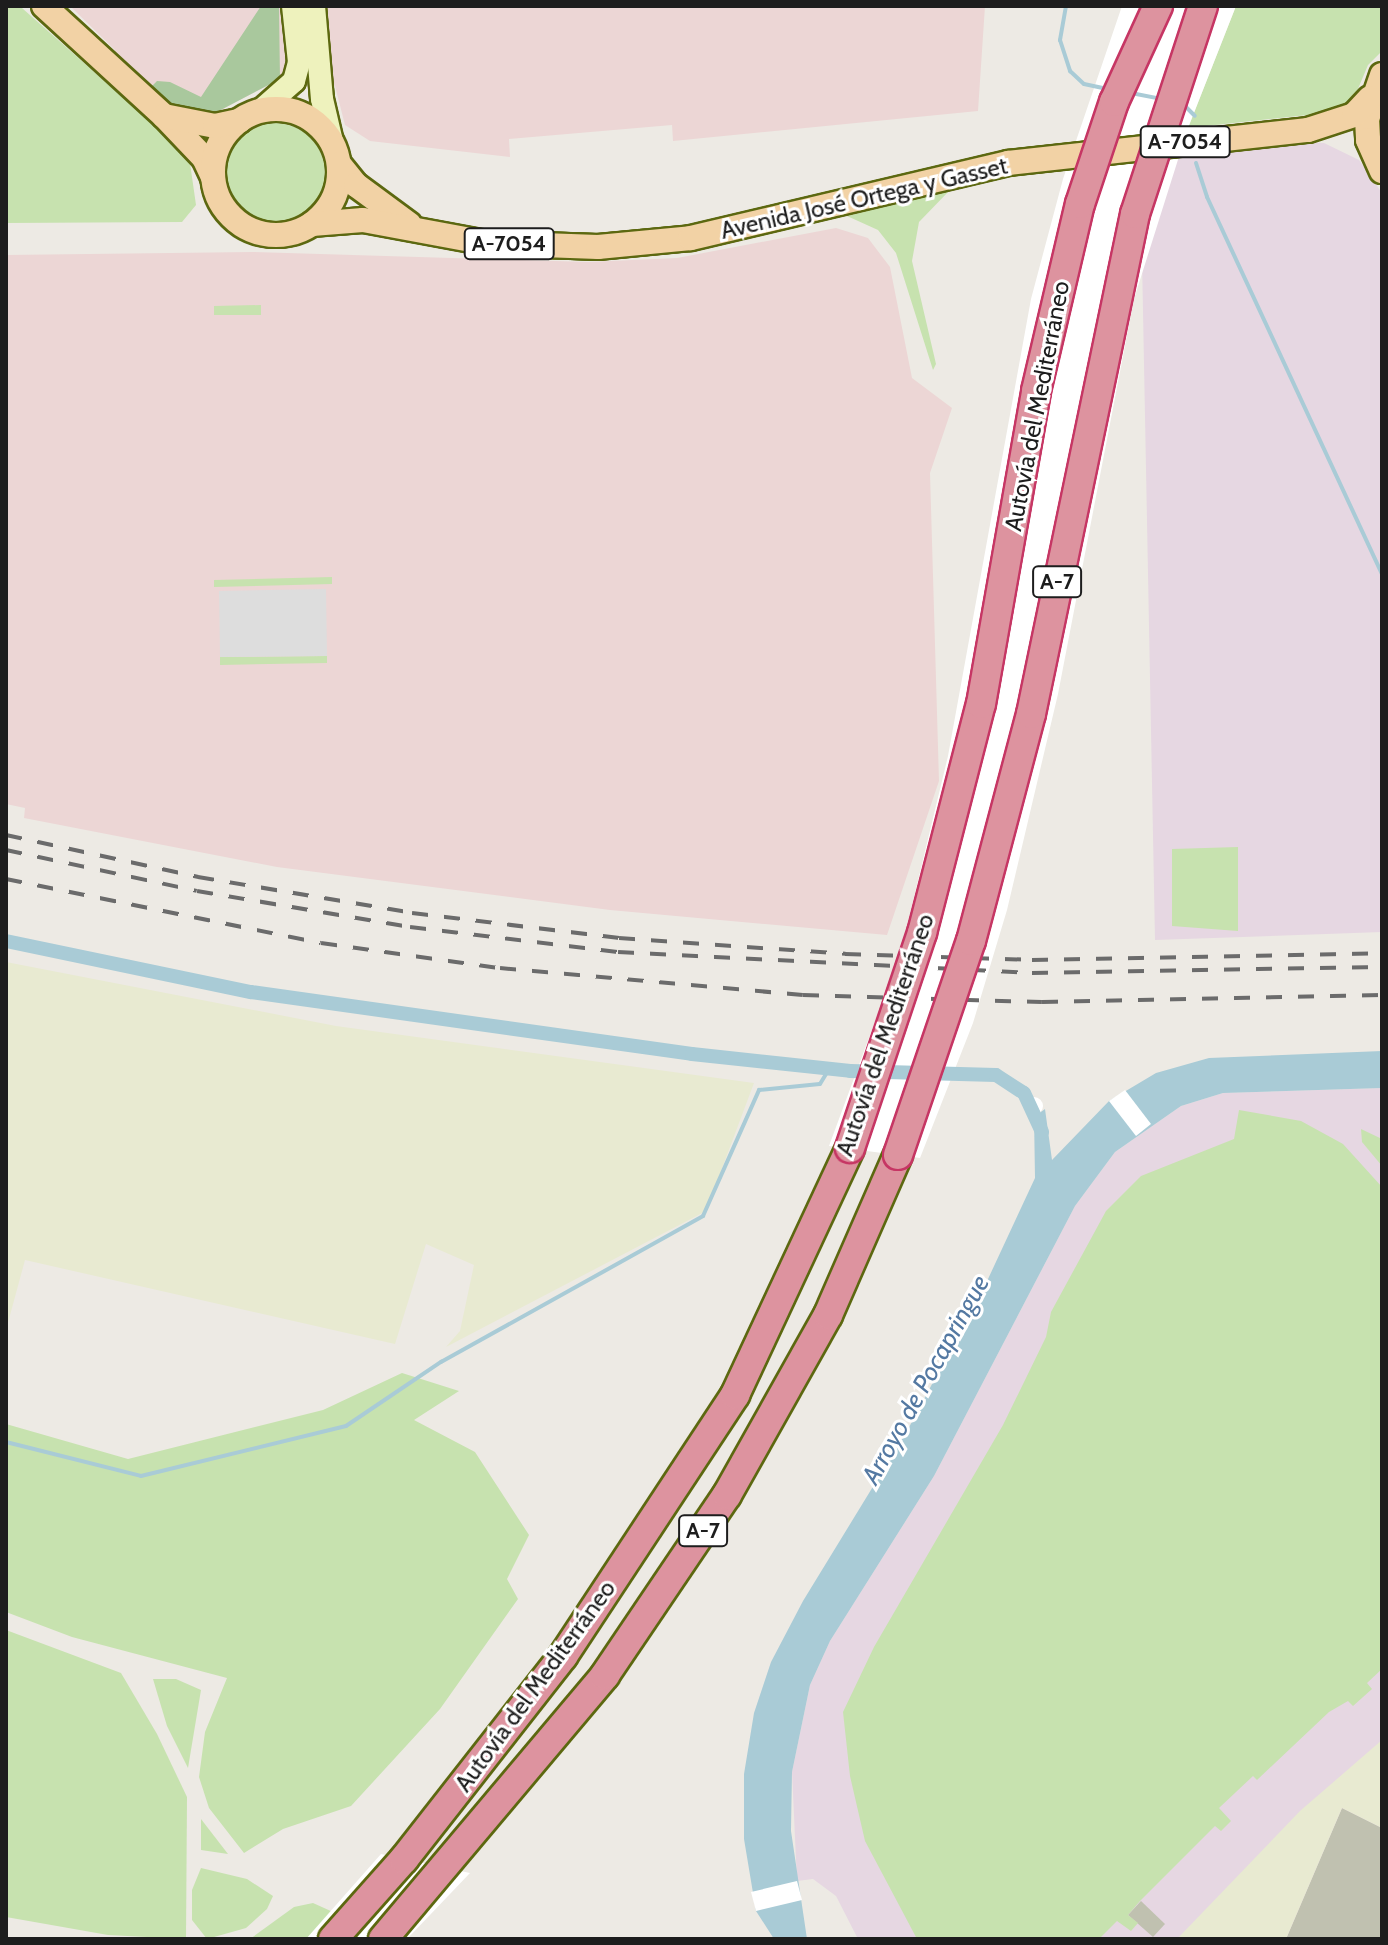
<!DOCTYPE html>
<meta charset="utf-8">
<style>
body{margin:0}
#map{position:relative;width:1388px;height:1945px;overflow:hidden;background:#edeae4;font-family:Cabin,sans-serif}
div>[style]{position:absolute}
.commercial>*{inset:0;background:#ecd6d5}
.industrial>*{inset:0;background:#e6d7e2}
.construction>*{inset:0;background:#c0c1b0}
.farmland>*{inset:0;background:#e8ead1}
.grass>*{inset:0;background:#c7e2af}
.round{border-radius:50%}
.forest>*{inset:0;background:#a9c89d}
.parking>*{inset:0;background:#ddd}
.water>*{inset:0;background:#a9cbd6}
.pier>*{inset:0;background:#fff}
.stream>*{height:4px;margin:-2px;padding:0 2px;transform-origin:2px;border-radius:2px;background:#a9cbd6}
.canal>*{height:14px;margin:-7px;padding:0 7px;transform-origin:7px;border-radius:7px;background:#a9cbd6}
.roads{filter:drop-shadow(2px 0 #5c6810) drop-shadow(-2px 0 #5c6810) drop-shadow(0 2px #5c6810) drop-shadow(0 -2px #5c6810)}
.secondary>*{height:22px;margin:-11px;padding:0 11px;transform-origin:11px;border-radius:11px;background:#eef2bd}
.primary>*{height:24px;margin:-12px;padding:0 12px;transform-origin:12px;border-radius:12px;background:#f2d2a5}
.primary>.ring{margin:-12px;padding:0;box-sizing:content-box;background:none;border:24px solid #f2d2a5;border-radius:50%}
.highway>*{height:28px;margin:-14px;padding:0 14px;transform-origin:14px;border-radius:14px;background:#dd939f}
.rail>*{height:4px;margin-top:-2px;transform-origin:0;background:repeating-linear-gradient(90deg,#6b6b6b 0 16px,transparent 0 32px)}
.bridges{filter:drop-shadow(2px 0 #c63664) drop-shadow(-2px 0 #c63664) drop-shadow(0 2px #c63664) drop-shadow(0 -2px #c63664)}
.highway-bridge>*{height:28px;margin:-14px;padding:0 14px;transform-origin:14px;border-radius:14px;background:#dd939f}
span{translate:-50% -50%;white-space:nowrap;text-align:center;line-height:1.15;-webkit-text-stroke:6px #fff;paint-order:stroke}
.shield-label span{padding:2px 6px;background:#fff;border:2px solid;border-radius:6px;-webkit-text-stroke-width:0}
.shield-label{font-size:22px;color:#1d1d1d;font-weight:700}
.street-label{font-size:24px;color:#1d1d1d}
.water-label{font-size:26px;color:#5479a2;font-style:italic}
.frame{position:absolute;inset:0;border:8px solid #1d1d1d;pointer-events:none}
</style>
<div id="map">
<div class="commercial">
<div style="clip-path:polygon(70px 6px,985px 6px,978px 111px,673px 141px,672px 125px,509px 139px,510px 157px,370px 141px,345px 125px,335px 86px,280px 79px,215px 113px,176px 108px,112px 57px,115px 50px)"></div>
<div style="clip-path:polygon(836px 228px,868px 238px,890px 267px,912px 378px,952px 408px,930px 473px,939px 781px,887px 935px,610px 910px,277px 867px,24px 818px,25px 808px,6px 804px,6px 255px,252px 252px,588px 262px,677px 258px)"></div>
</div>
<div class="industrial">
<div style="clip-path:polygon(1295px 142px,1324px 143px,1359px 160px,1382px 193px,1382px 932px,1155px 940px,1140px 154px)"></div>
<div style="clip-path:polygon(1382px 1088px,1382px 1939px,858px 1939px,836px 1896px,813px 1879px,797px 1881px,792px 1772px,810px 1685px,830px 1641px,934px 1476px,1075px 1206px,1115px 1152px,1181px 1106px,1223px 1093px)"></div>
</div>
<div class="construction">
<div style="clip-path:polygon(1342px 1808px,1382px 1828px,1382px 1939px,1286px 1939px)"></div>
<div style="clip-path:polygon(1141px 1901px,1165px 1924px,1153px 1937px,1128px 1915px)"></div>
</div>
<div class="farmland">
<div style="clip-path:polygon(6px 962px,336px 1026px,754px 1083px,706px 1211px,446px 1347px,460px 1331px,474px 1265px,426px 1244px,395px 1344px,25px 1260px,6px 1330px)"></div>
<div style="clip-path:polygon(1382px 1740px,1382px 1828px,1342px 1808px,1286px 1939px,1177px 1939px,1300px 1811px)"></div>
</div>
<div class="grass">
<div style="clip-path:polygon(6px 6px,22px 8px,189px 156px,196px 205px,182px 222px,6px 223px)"></div>
<div style="clip-path:polygon(1236px 6px,1382px 6px,1382px 51px,1368px 65px,1355px 96px,1335px 112px,1188px 128px)"></div>
<div class="round" style="left:225px;top:123px;width:100px;height:100px"></div>
<div style="clip-path:polygon(950px 190px,919px 222px,912px 261px,936px 364px,933px 370px,896px 253px,878px 230px,847px 216px)"></div>
<div style="clip-path:polygon(261px 305px,261px 315px,214px 315px,214px 306px)"></div>
<div style="clip-path:polygon(332px 577px,332px 584px,214px 587px,214px 580px)"></div>
<div style="clip-path:polygon(327px 656px,327px 663px,220px 665px,220px 657px)"></div>
<div style="clip-path:polygon(1238px 847px,1238px 931px,1172px 926px,1172px 849px)"></div>
<div style="clip-path:polygon(1239px 1110px,1301px 1121px,1343px 1144px,1382px 1187px,1382px 1669px,1367px 1683px,1372px 1689px,1353px 1706px,1348px 1701px,1329px 1712px,1257px 1780px,1253px 1776px,1219px 1808px,1231px 1821px,1221px 1831px,1215px 1826px,1140px 1901px,1128px 1915px,1138px 1923px,1131px 1931px,1117px 1921px,1099px 1939px,917px 1939px,865px 1841px,850px 1776px,843px 1712px,874px 1647px,1003px 1425px,1046px 1337px,1051px 1312px,1106px 1211px,1141px 1176px,1234px 1139px)"></div>
<div style="clip-path:polygon(1361px 1129px,1382px 1139px,1382px 1166px,1362px 1142px)"></div>
<div style="clip-path:polygon(402px 1373px,459px 1391px,414px 1420px,475px 1452px,529px 1535px,507px 1579px,518px 1599px,440px 1709px,351px 1806px,283px 1829px,244px 1853px,209px 1808px,199px 1777px,205px 1732px,227px 1678px,72px 1637px,6px 1612px,6px 1424px,128px 1459px,323px 1410px)"></div>
<div style="clip-path:polygon(6px 1630px,121px 1673px,157px 1734px,187px 1797px,186px 1939px,108px 1935px,6px 1917px)"></div>
<div style="clip-path:polygon(153px 1679px,176px 1679px,201px 1690px,188px 1768px,167px 1726px)"></div>
<div style="clip-path:polygon(201px 1819px,228px 1854px,201px 1850px)"></div>
<div style="clip-path:polygon(201px 1868px,247px 1879px,273px 1896px,267px 1909px,246px 1928px,207px 1939px,192px 1920px,192px 1890px)"></div>
<div style="clip-path:polygon(313px 1903px,393px 1939px,250px 1939px,294px 1907px)"></div>
</div>
<div class="forest">
<div style="clip-path:polygon(261px 6px,279px 6px,280px 79px,215px 113px,176px 108px,151px 87px,157px 81px,170px 82px,201px 97px)"></div>
</div>
<div class="parking">
<div style="clip-path:polygon(326px 589px,327px 656px,220px 657px,219px 591px)"></div>
</div>
<div class="water">
<div style="clip-path:polygon(1382px 1051px,1382px 1088px,1223px 1093px,1181px 1106px,1115px 1152px,1075px 1206px,934px 1476px,830px 1641px,810px 1685px,792px 1772px,791px 1831px,807px 1939px,774px 1939px,756px 1911px,744px 1839px,744px 1774px,754px 1713px,771px 1662px,803px 1601px,907px 1431px,988px 1279px,1035px 1178px,1034px 1117px,1045px 1109px,1052px 1160px,1109px 1101px,1156px 1073px,1209px 1058px)"></div>
</div>
<div class="pier">
<div style="clip-path:polygon(1122px 6px,1236px 6px,1188px 128px,1134px 299px,1058px 694px,1007px 910px,973px 1023px,920px 1158px,829px 1146px,901px 951px,948px 756px,1031px 299px,1063px 179px)"></div>
<div style="clip-path:polygon(1125px 1090px,1151px 1124px,1136px 1136px,1109px 1101px)"></div>
<div class="round" style="left:1025px;top:1097px;width:18px;height:18px"></div>
<div style="clip-path:polygon(381px 1854px,470px 1873px,407px 1939px,306px 1939px)"></div>
<div style="clip-path:polygon(797px 1881px,802px 1900px,756px 1911px,751px 1892px)"></div>
</div>
<div class="stream">
<div style="left:1066px;top:6px;width:35px;rotate:100deg"></div>
<div style="left:1060px;top:40px;width:33px;rotate:72deg"></div>
<div style="left:1070px;top:71px;width:19px;rotate:43deg"></div>
<div style="left:1084px;top:84px;width:24px;rotate:12deg"></div>
<div style="left:1131px;top:93px;width:32px;rotate:11deg"></div>
<div style="left:1182px;top:103px;width:18px;rotate:45deg"></div>
<div style="left:1196px;top:163px;width:36px;rotate:72deg"></div>
<div style="left:1207px;top:197px;width:416px;rotate:65.1deg"></div>
<div style="left:6px;top:1442px;width:139px;rotate:14.1deg"></div>
<div style="left:141px;top:1476px;width:211px;rotate:-13.7deg"></div>
<div style="left:346px;top:1426px;width:115px;rotate:-34deg"></div>
<div style="left:441px;top:1362px;width:300px;rotate:-29.1deg"></div>
<div style="left:703px;top:1216px;width:138px;rotate:-66deg"></div>
<div style="left:759px;top:1090px;width:61px;rotate:-5.6deg"></div>
<div style="left:820px;top:1084px;width:17px;rotate:-59deg"></div>
</div>
<div class="canal">
<div style="left:6px;top:941px;width:250px;rotate:11.8deg"></div>
<div style="left:251px;top:992px;width:445px;rotate:8deg"></div>
<div style="left:692px;top:1054px;width:159px;rotate:6.1deg"></div>
<div style="left:850px;top:1071px;width:146px;rotate:1.6deg"></div>
<div style="left:996px;top:1075px;width:33px;rotate:33deg"></div>
<div style="left:1024px;top:1093px;width:43px;rotate:65.2deg"></div>
</div>
<div class="roads">
<div class="secondary">
<div style="left:314px;top:6px;width:93px;rotate:85.1deg"></div>
<div style="left:322px;top:99px;width:44px;rotate:76.9deg"></div>
<div style="left:260px;top:111px;width:45px;rotate:-41.4deg"></div>
<div style="left:294px;top:81px;width:20px;rotate:-75deg"></div>
<div style="left:299px;top:62px;width:56px;rotate:-96.1deg"></div>
</div>
<div class="primary">
<div style="left:44px;top:6px;width:163px;rotate:42.5deg"></div>
<div style="left:164px;top:116px;width:58px;rotate:46.4deg"></div>
<div style="left:204px;top:158px;width:21px;rotate:65deg"></div>
<div style="left:1382px;top:75px;width:46px;rotate:108.8deg"></div>
<div style="left:1367px;top:119px;width:21px;rotate:87deg"></div>
<div style="left:1368px;top:140px;width:34px;rotate:66deg"></div>
<div class="ring" style="left:213px;top:109px;width:102px;height:102px"></div>
<div style="left:164px;top:116px;width:52px;rotate:11.1deg"></div>
<div style="left:215px;top:126px;width:25px;rotate:-12deg"></div>
<div style="left:339px;top:164px;width:27px;rotate:51deg"></div>
<div style="left:356px;top:185px;width:66px;rotate:36.3deg"></div>
<div style="left:312px;top:224px;width:51px;rotate:-4.5deg"></div>
<div style="left:363px;top:220px;width:126px;rotate:10.5deg"></div>
<div style="left:487px;top:243px;width:111px;rotate:2.1deg"></div>
<div style="left:598px;top:247px;width:93px;rotate:-5.5deg"></div>
<div style="left:691px;top:238px;width:326px;rotate:-13.3deg"></div>
<div style="left:1008px;top:163px;width:302px;rotate:-6.3deg"></div>
<div style="left:1308px;top:130px;width:48px;rotate:-18.1deg"></div>
<div style="left:1354px;top:115px;width:23px;rotate:-47deg"></div>
</div>
<div class="highway">
<div style="left:333px;top:1939px;width:107px;rotate:-48.4deg"></div>
<div style="left:404px;top:1859px;width:258px;rotate:-51.9deg"></div>
<div style="left:563px;top:1656px;width:313px;rotate:-56.6deg"></div>
<div style="left:735px;top:1395px;width:272px;rotate:-65deg"></div>
<div style="left:383px;top:1939px;width:345px;rotate:-49.9deg"></div>
<div style="left:605px;top:1675px;width:217px;rotate:-55.9deg"></div>
<div style="left:727px;top:1495px;width:206px;rotate:-60.7deg"></div>
<div style="left:828px;top:1315px;width:175px;rotate:-66.4deg"></div>
</div>
</div>
<div class="rail">
<div style="left:6px;top:835px;width:197px;rotate:12.3deg"></div>
<div style="left:198px;top:877px;width:217px;rotate:9.5deg"></div>
<div style="left:412px;top:913px;width:209px;rotate:6.9deg"></div>
<div style="left:619px;top:938px;width:227px;rotate:4deg"></div>
<div style="left:845px;top:954px;width:187px;rotate:1.8deg"></div>
<div style="left:1032px;top:960px;width:350px;rotate:-1.1deg"></div>
<div style="left:6px;top:850px;width:195px;rotate:12.1deg"></div>
<div style="left:197px;top:891px;width:216px;rotate:9.6deg"></div>
<div style="left:410px;top:927px;width:209px;rotate:6.9deg"></div>
<div style="left:618px;top:952px;width:415px;rotate:2.9deg"></div>
<div style="left:1032px;top:973px;width:350px;rotate:-1deg"></div>
<div style="left:6px;top:879px;width:321px;rotate:11.5deg"></div>
<div style="left:321px;top:943px;width:181px;rotate:8deg"></div>
<div style="left:500px;top:968px;width:304px;rotate:5.1deg"></div>
<div style="left:803px;top:995px;width:239px;rotate:1.7deg"></div>
<div style="left:1042px;top:1002px;width:340px;rotate:-1.2deg"></div>
</div>
<div class="bridges">
<div class="highway-bridge">
<div style="left:850px;top:1148px;width:227px;rotate:-71.5deg"></div>
<div style="left:922px;top:933px;width:236px;rotate:-75.6deg"></div>
<div style="left:981px;top:704px;width:318px;rotate:-80deg"></div>
<div style="left:1036px;top:391px;width:192px;rotate:-76.8deg"></div>
<div style="left:1080px;top:204px;width:108px;rotate:-71.6deg"></div>
<div style="left:1114px;top:102px;width:106px;rotate:-65.4deg"></div>
<div style="left:898px;top:1155px;width:226px;rotate:-71.2deg"></div>
<div style="left:971px;top:941px;width:235px;rotate:-75.2deg"></div>
<div style="left:1031px;top:714px;width:511px;rotate:-78.25deg"></div>
<div style="left:1135px;top:214px;width:219px;rotate:-71.9deg"></div>
</div>
</div>
<div class="shield-label">
<span style="left:1185px;top:142px">A-7054</span>
<span style="left:509px;top:244px">A-7054</span>
<span style="left:1057px;top:582px">A-7</span>
<span style="left:703px;top:1531px">A-7</span>
</div>
<div class="street-label">
<span style="left:864px;top:198px;rotate:-13deg">Avenida José Ortega y Gasset</span>
<span style="left:1037px;top:406px;rotate:-79deg">Autovía del Mediterráneo</span>
<span style="left:885px;top:1035px;rotate:-71deg">Autovía del Mediterráneo</span>
<span style="left:535px;top:1686px;rotate:-54deg">Autovía del Mediterráneo</span>
</div>
<div class="water-label">
<span style="left:926px;top:1380px;rotate:-61deg">Arroyo de Pocapringue</span>
</div>
<div class="frame"></div>
</div>
